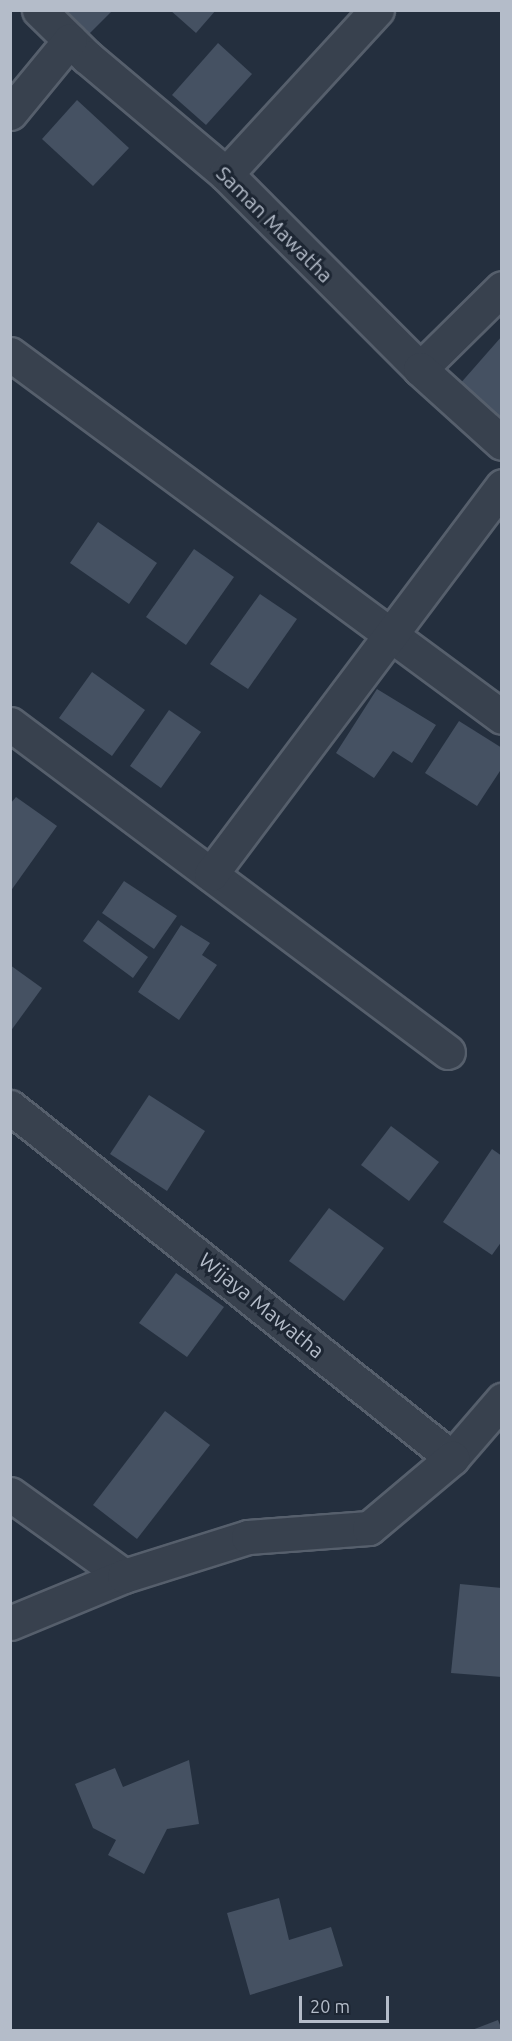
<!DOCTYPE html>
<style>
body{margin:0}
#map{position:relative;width:512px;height:2041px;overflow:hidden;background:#242f3e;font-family:Ubuntu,sans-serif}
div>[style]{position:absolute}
.building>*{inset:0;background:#455162}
.roads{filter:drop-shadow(2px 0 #565f6c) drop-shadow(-2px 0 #565f6c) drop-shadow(0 2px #565f6c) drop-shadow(0 -2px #565f6c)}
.minor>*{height:33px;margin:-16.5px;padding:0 16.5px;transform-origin:16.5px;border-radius:16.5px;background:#38414e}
span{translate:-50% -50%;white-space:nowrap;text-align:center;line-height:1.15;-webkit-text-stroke:6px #1d2633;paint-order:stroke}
.street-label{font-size:21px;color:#b4bcc9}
.frame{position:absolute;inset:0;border:12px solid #b4bcc9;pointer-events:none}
.scale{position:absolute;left:299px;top:1996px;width:90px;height:27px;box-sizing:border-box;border:3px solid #b4bcc9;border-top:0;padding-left:8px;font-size:18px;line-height:21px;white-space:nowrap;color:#b4bcc9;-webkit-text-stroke:4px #1d2633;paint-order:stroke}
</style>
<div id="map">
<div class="building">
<div style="clip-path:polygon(64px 10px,113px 10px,88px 35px)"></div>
<div style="clip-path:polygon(170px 10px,216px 10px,196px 33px)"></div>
<div style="clip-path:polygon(218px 43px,252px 74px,206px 125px,172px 95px)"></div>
<div style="clip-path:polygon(77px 100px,129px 148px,93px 186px,42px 139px)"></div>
<div style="clip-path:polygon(502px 336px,502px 421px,459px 385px)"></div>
<div style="clip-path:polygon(98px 522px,157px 563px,129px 604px,70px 563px)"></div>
<div style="clip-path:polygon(194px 549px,234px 577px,186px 645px,146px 617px)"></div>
<div style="clip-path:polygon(260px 594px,297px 619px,248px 689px,210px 664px)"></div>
<div style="clip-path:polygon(92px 672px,145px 710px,112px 756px,59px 718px)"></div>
<div style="clip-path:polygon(377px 689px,436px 725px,412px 763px,393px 751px,374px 778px,336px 753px)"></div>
<div style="clip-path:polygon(169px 710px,201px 732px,161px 788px,130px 766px)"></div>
<div style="clip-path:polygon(459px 721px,502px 748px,502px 768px,477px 806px,425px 773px)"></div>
<div style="clip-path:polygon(16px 797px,57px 826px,10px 892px,10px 804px)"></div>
<div style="clip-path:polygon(124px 881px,177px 916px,154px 949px,102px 913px)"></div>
<div style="clip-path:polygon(98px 920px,148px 957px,133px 978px,83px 941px)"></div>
<div style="clip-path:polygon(181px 925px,210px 943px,202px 955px,217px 965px,179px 1020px,138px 992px)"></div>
<div style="clip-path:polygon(10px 965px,42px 988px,10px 1032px)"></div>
<div style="clip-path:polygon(149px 1095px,205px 1131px,167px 1191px,110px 1154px)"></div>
<div style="clip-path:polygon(391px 1126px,439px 1162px,409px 1201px,361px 1165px)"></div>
<div style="clip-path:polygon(492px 1149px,502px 1156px,502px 1241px,492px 1255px,443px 1222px)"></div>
<div style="clip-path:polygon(329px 1208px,384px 1248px,344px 1301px,289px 1261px)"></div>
<div style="clip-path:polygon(176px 1273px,224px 1307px,187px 1357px,139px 1323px)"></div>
<div style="clip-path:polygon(165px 1411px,210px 1445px,137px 1539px,93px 1505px)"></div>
<div style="clip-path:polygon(460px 1584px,502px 1588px,502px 1677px,451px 1673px)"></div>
<div style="clip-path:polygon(189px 1760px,199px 1824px,167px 1829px,144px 1874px,108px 1855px,116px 1840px,93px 1828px,75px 1784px,115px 1768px,123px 1787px)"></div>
<div style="clip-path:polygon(279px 1898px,289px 1940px,331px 1927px,343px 1966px,250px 1995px,227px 1913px)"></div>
<div style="clip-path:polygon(498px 2020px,502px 2030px,472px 2030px)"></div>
</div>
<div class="roads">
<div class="minor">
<div style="left:39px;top:10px;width:67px;rotate:44.4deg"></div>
<div style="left:87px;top:57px;width:182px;rotate:40.1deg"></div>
<div style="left:226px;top:174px;width:275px;rotate:45.1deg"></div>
<div style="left:420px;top:369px;width:115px;rotate:-44.6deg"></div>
<div style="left:10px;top:113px;width:94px;rotate:-50.6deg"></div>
<div style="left:226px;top:174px;width:223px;rotate:-47.4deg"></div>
<div style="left:10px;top:354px;width:611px;rotate:36.42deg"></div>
<div style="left:420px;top:369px;width:110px;rotate:42.1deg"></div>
<div style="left:10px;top:724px;width:547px;rotate:36.83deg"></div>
<div style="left:211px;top:874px;width:485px;rotate:-53.1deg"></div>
<div style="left:10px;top:1107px;width:564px;rotate:38.45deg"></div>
<div style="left:452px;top:1458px;width:77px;rotate:-49.2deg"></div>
<div style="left:10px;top:1494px;width:140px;rotate:35.7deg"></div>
<div style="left:124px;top:1576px;width:123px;rotate:157.6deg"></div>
<div style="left:124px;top:1576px;width:130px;rotate:-17.5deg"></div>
<div style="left:248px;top:1537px;width:121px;rotate:-4.3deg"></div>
<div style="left:369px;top:1528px;width:109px;rotate:-40.1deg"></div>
</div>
</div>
<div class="street-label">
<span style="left:275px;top:224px;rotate:45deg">Saman Mawatha</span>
<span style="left:262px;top:1305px;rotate:39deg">Wijaya Mawatha</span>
</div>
<div class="frame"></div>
<div class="scale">20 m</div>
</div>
